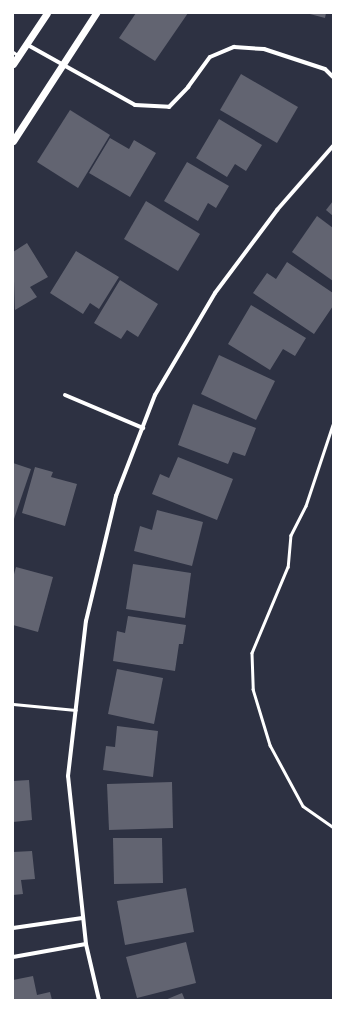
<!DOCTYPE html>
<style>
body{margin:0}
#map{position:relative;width:346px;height:1013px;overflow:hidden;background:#2d3142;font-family:Mulish,sans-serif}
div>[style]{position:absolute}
.building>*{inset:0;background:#626471}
.path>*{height:2.5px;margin:-1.25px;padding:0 1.25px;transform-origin:1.25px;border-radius:1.25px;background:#fff}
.service>*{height:3px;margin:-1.5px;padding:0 1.5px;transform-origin:1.5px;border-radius:1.5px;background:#fff}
.minor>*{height:4px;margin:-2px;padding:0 2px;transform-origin:2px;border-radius:2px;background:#fff}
.tertiary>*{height:7px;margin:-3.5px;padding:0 3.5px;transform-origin:3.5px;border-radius:3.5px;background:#fff}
span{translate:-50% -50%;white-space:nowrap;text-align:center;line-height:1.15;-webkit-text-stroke:3px #fff;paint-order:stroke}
.frame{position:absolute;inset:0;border:14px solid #fff;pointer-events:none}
</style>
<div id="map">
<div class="building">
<div style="clip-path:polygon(136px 13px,188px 13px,155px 61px,119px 38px)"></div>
<div style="clip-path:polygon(306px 13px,326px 13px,325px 18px)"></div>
<div style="clip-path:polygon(241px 74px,298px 107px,277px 143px,220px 110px)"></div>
<div style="clip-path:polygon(70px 110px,110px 135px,78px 188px,37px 162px)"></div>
<div style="clip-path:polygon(219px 119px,262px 145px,246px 171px,235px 164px,227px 177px,196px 158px)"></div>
<div style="clip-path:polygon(110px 138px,129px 149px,134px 140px,156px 153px,130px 197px,89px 173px)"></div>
<div style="clip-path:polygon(187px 162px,229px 186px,216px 208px,208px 203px,198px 221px,164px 201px)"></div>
<div style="clip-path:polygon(146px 201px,200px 234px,178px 271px,124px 239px)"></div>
<div style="clip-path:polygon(333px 201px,333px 216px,326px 210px)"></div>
<div style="clip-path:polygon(317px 216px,333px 228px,333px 281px,292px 252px)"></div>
<div style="clip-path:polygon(27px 243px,48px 277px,30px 287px,37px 297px,15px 310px,13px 252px)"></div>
<div style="clip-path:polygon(76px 251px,119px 277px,99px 309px,90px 303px,83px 314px,50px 293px)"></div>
<div style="clip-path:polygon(287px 262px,333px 293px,333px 306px,314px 334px,253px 293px,267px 273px,276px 279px)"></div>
<div style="clip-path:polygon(120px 280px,158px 304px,138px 337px,127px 330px,121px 339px,94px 323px)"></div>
<div style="clip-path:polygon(251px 305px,306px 338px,295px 356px,283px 349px,270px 370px,228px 344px)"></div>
<div style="clip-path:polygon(219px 355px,275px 381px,256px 420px,201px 394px)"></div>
<div style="clip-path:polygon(193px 404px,256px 428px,245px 456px,233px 452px,228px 464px,178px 445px)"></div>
<div style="clip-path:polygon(178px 457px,233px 479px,217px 520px,152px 494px,160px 474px,169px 478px)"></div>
<div style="clip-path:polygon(13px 463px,31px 469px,13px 522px)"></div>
<div style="clip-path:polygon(35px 467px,53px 472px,51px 477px,77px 484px,65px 526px,22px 513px)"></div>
<div style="clip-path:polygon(157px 510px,203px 522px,192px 566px,134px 551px,140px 526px,152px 530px)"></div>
<div style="clip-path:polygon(133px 564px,191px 573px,185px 618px,126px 609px)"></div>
<div style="clip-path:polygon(16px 567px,53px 577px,38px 632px,13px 625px,13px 578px)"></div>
<div style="clip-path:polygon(128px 616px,186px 625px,183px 644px,179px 644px,175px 671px,113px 661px,117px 631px,125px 633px)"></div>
<div style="clip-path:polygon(117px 669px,163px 678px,154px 724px,108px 714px)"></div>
<div style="clip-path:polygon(117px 726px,158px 731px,153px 777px,103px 770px,106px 746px,115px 747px)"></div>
<div style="clip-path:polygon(29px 780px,32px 820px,13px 822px,13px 781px)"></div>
<div style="clip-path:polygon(172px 782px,173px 828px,109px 830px,107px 784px)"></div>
<div style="clip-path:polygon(113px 838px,162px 838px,163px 883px,114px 884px)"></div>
<div style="clip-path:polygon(32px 851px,35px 879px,21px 880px,23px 894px,13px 895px,13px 852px)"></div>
<div style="clip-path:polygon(186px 888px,194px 932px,125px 945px,117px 901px)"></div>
<div style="clip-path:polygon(186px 942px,196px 983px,137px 998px,126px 957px)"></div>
<div style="clip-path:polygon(33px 976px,37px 995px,50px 992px,52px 1000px,13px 1000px,13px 980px)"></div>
<div style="clip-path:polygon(182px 993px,185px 1000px,165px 1000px)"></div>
</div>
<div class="path">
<div style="left:333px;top:425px;width:85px;rotate:108.4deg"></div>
<div style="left:306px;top:506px;width:33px;rotate:117deg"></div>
<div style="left:291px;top:535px;width:32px;rotate:95deg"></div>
<div style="left:288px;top:567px;width:93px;rotate:112.7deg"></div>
<div style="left:252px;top:653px;width:36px;rotate:88deg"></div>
<div style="left:253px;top:689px;width:59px;rotate:73.1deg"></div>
<div style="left:270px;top:745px;width:69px;rotate:61.6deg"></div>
<div style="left:303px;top:806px;width:37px;rotate:35deg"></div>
</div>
<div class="service">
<div style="left:13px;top:52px;width:7px;rotate:34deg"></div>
<div style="left:13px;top:704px;width:63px;rotate:5.4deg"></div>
</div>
<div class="minor">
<div style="left:26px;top:44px;width:125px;rotate:29.2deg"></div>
<div style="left:135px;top:105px;width:34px;rotate:3deg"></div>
<div style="left:169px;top:107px;width:28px;rotate:-46deg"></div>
<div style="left:188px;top:87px;width:37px;rotate:-54deg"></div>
<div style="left:210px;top:57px;width:26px;rotate:-23deg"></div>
<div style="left:234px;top:47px;width:30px;rotate:4deg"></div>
<div style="left:264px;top:49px;width:64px;rotate:18.2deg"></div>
<div style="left:325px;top:69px;width:11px;rotate:45deg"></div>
<div style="left:65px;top:395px;width:85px;rotate:22.9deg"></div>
<div style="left:13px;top:928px;width:70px;rotate:-8.2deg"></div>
<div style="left:13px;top:957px;width:74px;rotate:-10.1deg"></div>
<div style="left:99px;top:1000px;width:57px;rotate:-103.1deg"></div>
<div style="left:86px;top:944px;width:169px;rotate:-96.1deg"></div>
<div style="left:68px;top:776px;width:156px;rotate:-83.4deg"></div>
<div style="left:86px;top:621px;width:129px;rotate:-76.5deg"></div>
<div style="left:116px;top:496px;width:108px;rotate:-68.9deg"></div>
<div style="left:155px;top:395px;width:118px;rotate:-59.5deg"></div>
<div style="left:215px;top:293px;width:104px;rotate:-53.2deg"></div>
<div style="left:277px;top:210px;width:85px;rotate:-48.8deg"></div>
</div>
<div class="tertiary">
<div style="left:13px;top:64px;width:61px;rotate:-56.3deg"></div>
<div style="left:13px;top:141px;width:153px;rotate:-57deg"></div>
</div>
<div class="frame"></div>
</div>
